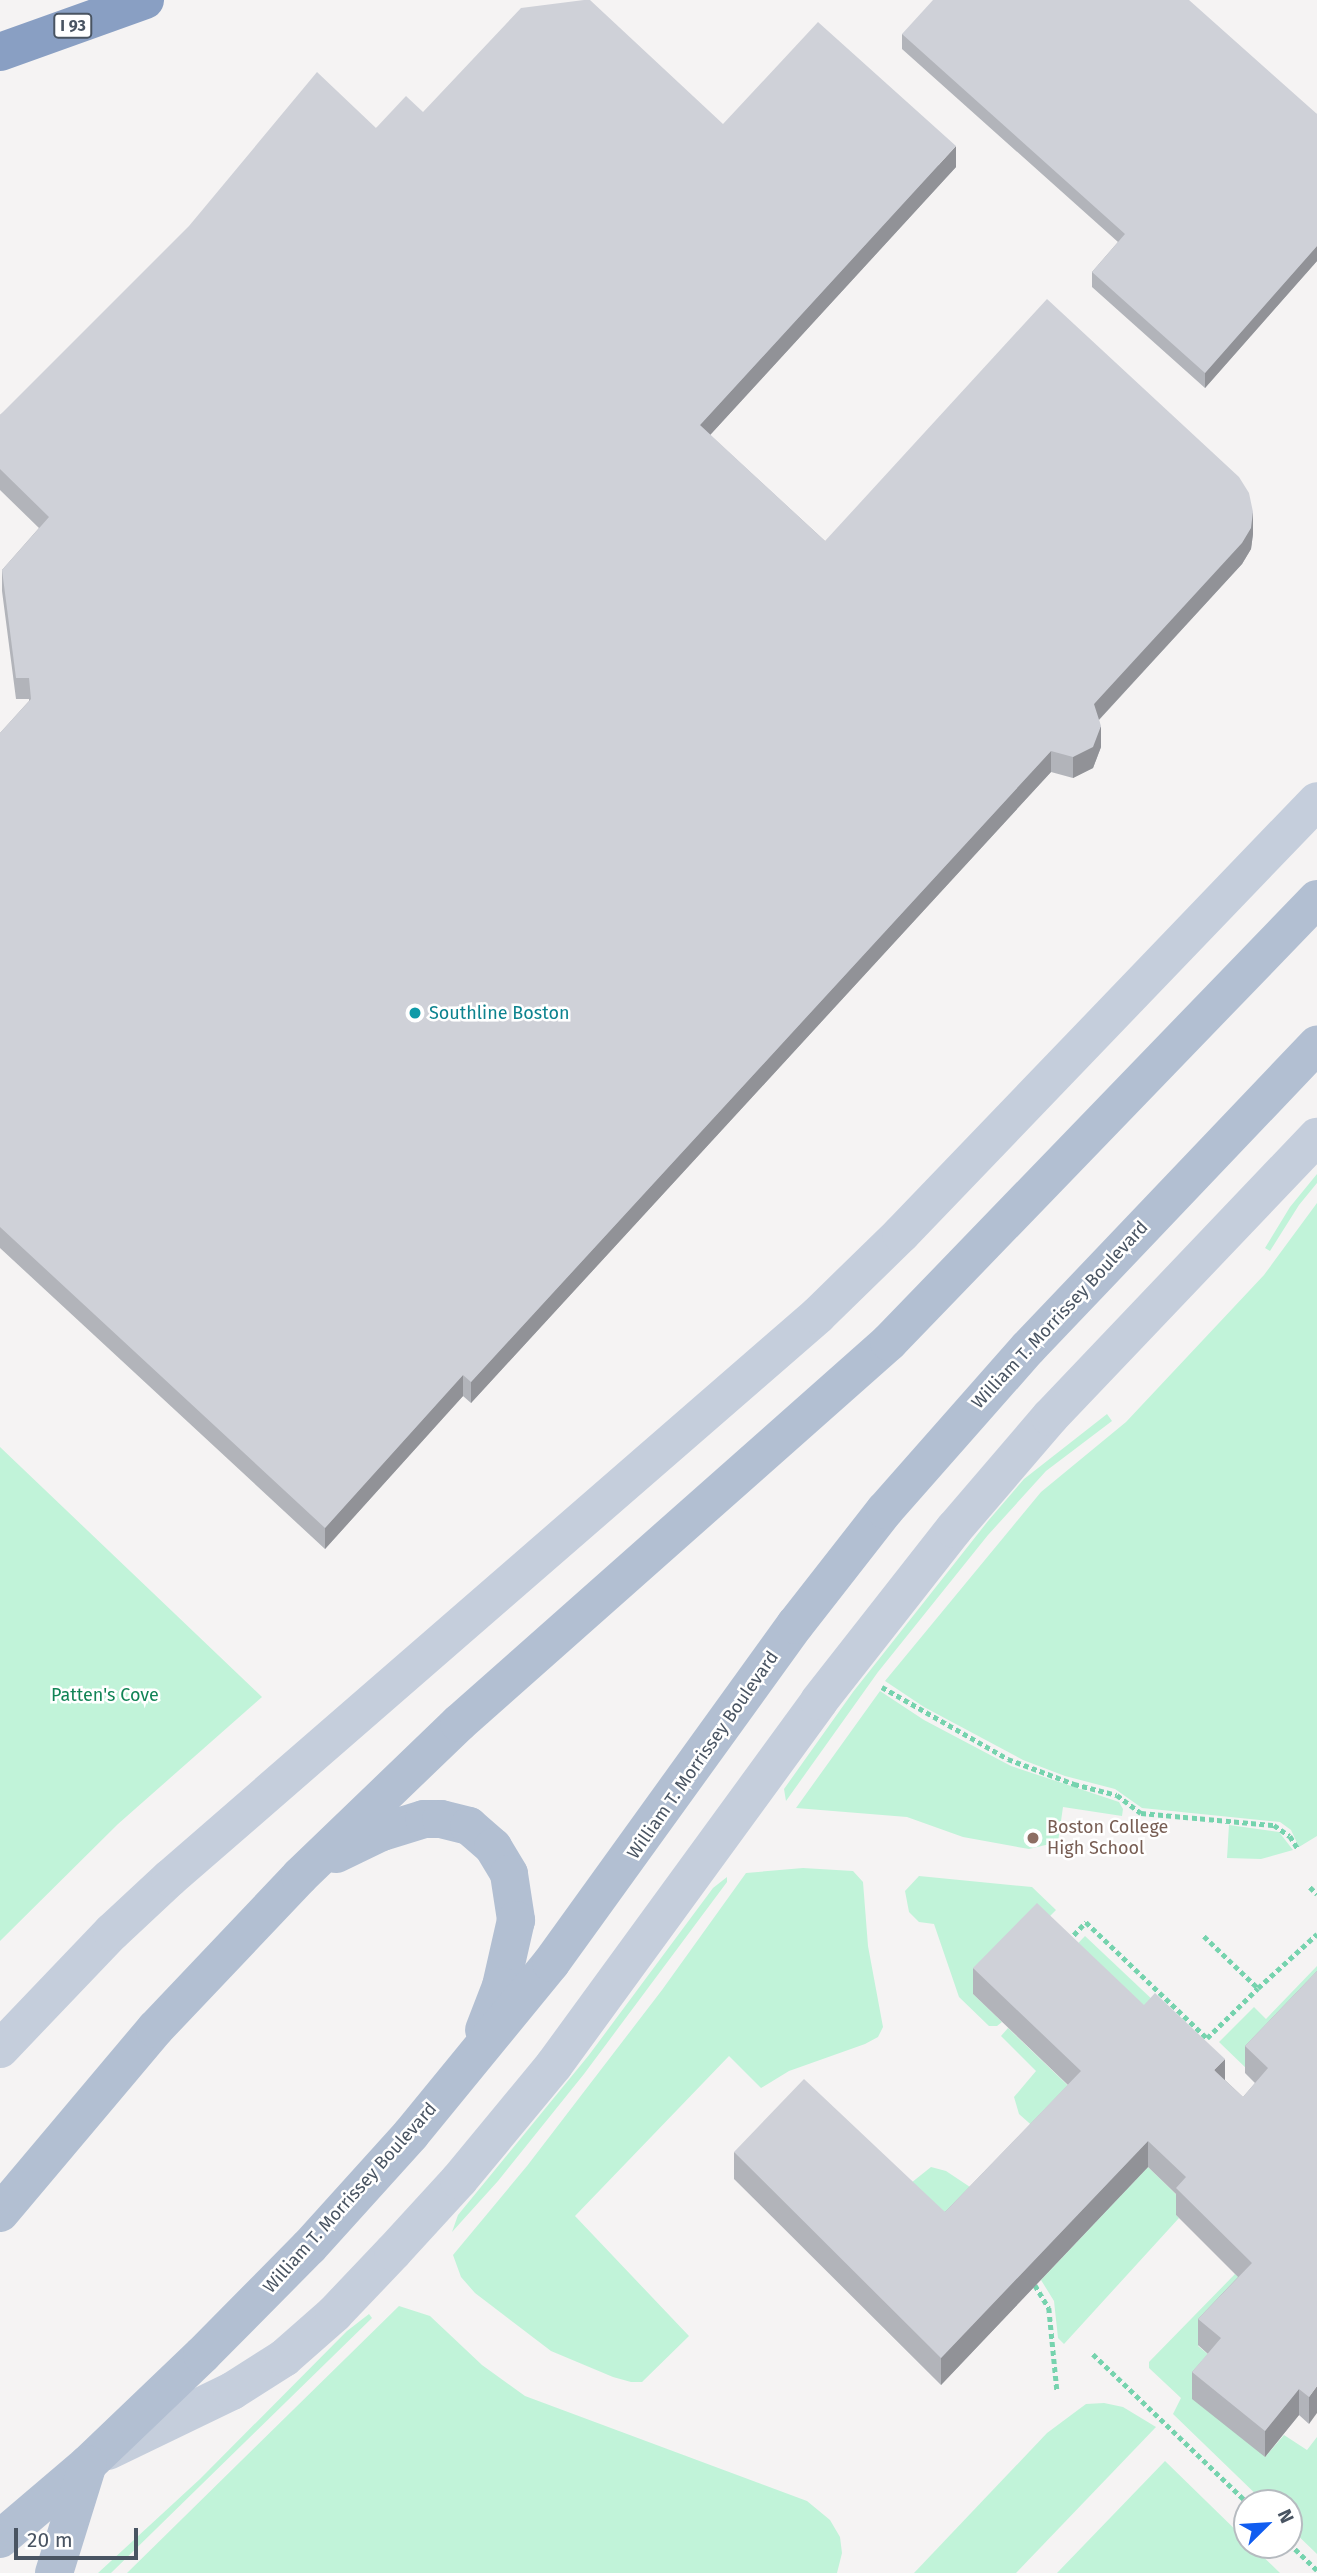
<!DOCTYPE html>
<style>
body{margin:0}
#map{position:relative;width:1317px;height:2573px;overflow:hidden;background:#f5f3f3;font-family:"Fira Sans",sans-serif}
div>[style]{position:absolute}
.green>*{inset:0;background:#c1f3d9}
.path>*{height:4.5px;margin-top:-2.25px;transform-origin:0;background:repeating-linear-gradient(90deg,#76d3ae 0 5px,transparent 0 8.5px)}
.secondary>*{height:38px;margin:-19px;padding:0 19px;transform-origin:19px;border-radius:19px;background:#c5cedc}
.primary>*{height:38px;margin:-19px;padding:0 19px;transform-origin:19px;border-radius:19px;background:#b2bfd2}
.highway>*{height:38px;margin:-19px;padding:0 19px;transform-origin:19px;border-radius:19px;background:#899fc3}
.wall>*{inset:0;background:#b2b4ba}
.shaded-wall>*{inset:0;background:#919297}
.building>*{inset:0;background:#cfd1d8}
.dots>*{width:19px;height:19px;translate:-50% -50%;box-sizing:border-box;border:4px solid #fff;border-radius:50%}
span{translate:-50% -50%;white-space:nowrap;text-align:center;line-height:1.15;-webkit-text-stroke:5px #fff;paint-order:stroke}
.shield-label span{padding:2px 5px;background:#fff;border:2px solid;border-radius:5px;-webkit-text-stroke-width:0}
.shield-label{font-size:16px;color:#495462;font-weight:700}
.culture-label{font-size:18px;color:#0d838f}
.left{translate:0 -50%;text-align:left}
.street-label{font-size:18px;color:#495462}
.park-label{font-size:18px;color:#128456}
.education-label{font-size:18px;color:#785e54}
.north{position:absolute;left:1233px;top:2489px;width:70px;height:70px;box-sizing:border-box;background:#fff;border:2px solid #b6bbc0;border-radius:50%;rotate:66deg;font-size:19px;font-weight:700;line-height:28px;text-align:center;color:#495462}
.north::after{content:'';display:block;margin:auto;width:24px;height:32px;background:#115df0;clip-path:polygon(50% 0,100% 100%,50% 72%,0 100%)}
.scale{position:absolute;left:14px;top:2528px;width:124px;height:32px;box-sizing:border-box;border:4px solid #495462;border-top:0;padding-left:9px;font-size:21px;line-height:24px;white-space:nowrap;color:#495462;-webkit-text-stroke:5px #fff;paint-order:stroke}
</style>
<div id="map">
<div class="green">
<div style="clip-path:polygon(1317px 1174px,1317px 1183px,1299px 1205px,1270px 1251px,1265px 1248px,1290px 1207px)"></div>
<div style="clip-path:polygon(1317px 1203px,1317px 1836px,1299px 1847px,1291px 1830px,1280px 1822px,1142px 1808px,1115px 1789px,1065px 1776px,1023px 1760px,924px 1707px,885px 1681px,1041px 1492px,1126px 1422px,1264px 1275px)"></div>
<div style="clip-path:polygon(1107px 1414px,1112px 1421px,1046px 1471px,988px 1535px,878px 1672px,786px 1801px,784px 1789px,853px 1692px,988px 1521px,1024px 1479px)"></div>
<div style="clip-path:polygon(0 1447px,262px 1697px,118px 1824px,0 1941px)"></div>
<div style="clip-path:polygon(880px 1691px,924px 1720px,1011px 1766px,1119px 1802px,1123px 1809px,1122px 1816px,1063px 1807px,1058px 1842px,1029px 1849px,963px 1837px,907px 1817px,796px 1808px)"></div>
<div style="clip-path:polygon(1229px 1825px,1279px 1832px,1293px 1850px,1261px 1859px,1227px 1858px)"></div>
<div style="clip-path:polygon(803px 1868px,853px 1871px,863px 1882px,868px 1946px,883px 2027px,878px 2037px,865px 2044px,789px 2071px,761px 2088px,729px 2056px,575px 2216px,689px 2336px,642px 2382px,631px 2382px,613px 2377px,551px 2351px,475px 2293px,461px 2277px,453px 2255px,527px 2166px,662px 1990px,746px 1873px)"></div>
<div style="clip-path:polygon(919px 1876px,1032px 1887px,1056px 1910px,973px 1994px,1002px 2022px,997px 2026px,989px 2026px,959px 1997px,934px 1924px,919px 1922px,909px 1912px,905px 1891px)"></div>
<div style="clip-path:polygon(727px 1877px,727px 1882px,584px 2074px,498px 2181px,452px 2232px,458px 2215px,589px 2055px,713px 1888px)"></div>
<div style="clip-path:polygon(1085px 1936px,1192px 2037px,1065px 1957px)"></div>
<div style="clip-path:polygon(1317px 1966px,1317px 1998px,1248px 2070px,1219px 2042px,1254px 2007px,1266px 2019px)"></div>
<div style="clip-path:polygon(1008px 2028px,1081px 2098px,945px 2239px,906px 2187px,931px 2167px,946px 2171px,979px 2193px,1037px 2130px,1019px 2114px,1014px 2097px,1036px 2071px,1001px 2036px)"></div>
<div style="clip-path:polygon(1148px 2167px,1186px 2204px,1176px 2215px,1179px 2218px,1064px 2344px,1058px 2338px,1054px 2301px,1041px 2280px)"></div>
<div style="clip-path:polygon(1235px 2274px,1252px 2290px,1198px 2346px,1221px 2365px,1265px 2457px,1284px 2435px,1307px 2450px,1317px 2437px,1317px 2554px,1289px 2527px,1289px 2503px,1265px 2503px,1173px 2414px,1181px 2398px,1149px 2368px,1149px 2362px)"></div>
<div style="clip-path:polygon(399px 2306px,430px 2316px,482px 2365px,525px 2396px,807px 2501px,830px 2520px,840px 2537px,842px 2553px,837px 2573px,127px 2573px)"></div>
<div style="clip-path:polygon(369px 2314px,372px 2318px,111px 2573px,98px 2573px,200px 2479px,347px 2331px)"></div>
<div style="clip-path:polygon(1104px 2403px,1123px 2407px,1156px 2427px,1016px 2573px,914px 2573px,1047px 2433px,1086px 2404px)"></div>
<div style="clip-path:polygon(1165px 2461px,1247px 2541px,1247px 2545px,1251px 2545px,1280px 2573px,1057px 2573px)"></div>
</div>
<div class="path">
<div style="left:882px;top:1687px;width:145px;rotate:29.7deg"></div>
<div style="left:1008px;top:1759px;width:71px;rotate:20.7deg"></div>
<div style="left:1074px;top:1784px;width:44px;rotate:14.3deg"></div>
<div style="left:1117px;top:1795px;width:30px;rotate:37deg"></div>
<div style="left:1141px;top:1813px;width:134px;rotate:5.2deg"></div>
<div style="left:1274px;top:1825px;width:19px;rotate:35deg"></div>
<div style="left:1290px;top:1836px;width:15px;rotate:58deg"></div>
<div style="left:1310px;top:1887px;width:10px;rotate:45deg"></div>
<div style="left:1204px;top:1936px;width:75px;rotate:43.9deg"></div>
<div style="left:1258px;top:1988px;width:80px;rotate:-42.5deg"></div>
<div style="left:1068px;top:1941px;width:26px;rotate:-47deg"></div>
<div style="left:1086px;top:1922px;width:168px;rotate:43.8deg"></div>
<div style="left:1207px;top:2038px;width:71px;rotate:-44.4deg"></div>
<div style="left:1035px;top:2285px;width:27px;rotate:59deg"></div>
<div style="left:1049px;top:2308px;width:82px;rotate:84.4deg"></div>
<div style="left:1093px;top:2354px;width:215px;rotate:43.9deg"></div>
<div style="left:1289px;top:2543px;width:39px;rotate:44deg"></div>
</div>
<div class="secondary">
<div style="left:0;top:2049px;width:162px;rotate:-46.3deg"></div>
<div style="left:112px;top:1932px;width:79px;rotate:-43deg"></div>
<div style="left:170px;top:1878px;width:858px;rotate:-40.98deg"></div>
<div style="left:818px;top:1315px;width:116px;rotate:-44.3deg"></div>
<div style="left:901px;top:1234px;width:600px;rotate:-46.15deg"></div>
<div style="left:108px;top:2451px;width:138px;rotate:-25.8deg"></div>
<div style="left:232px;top:2391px;width:62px;rotate:-32.4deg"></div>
<div style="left:284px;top:2358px;width:67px;rotate:-41.3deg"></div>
<div style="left:334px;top:2314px;width:86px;rotate:-46.4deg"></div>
<div style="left:393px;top:2252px;width:98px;rotate:-47.5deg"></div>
<div style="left:459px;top:2180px;width:149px;rotate:-50.4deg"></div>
<div style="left:554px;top:2065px;width:450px;rotate:-53.9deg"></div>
<div style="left:819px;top:1701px;width:219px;rotate:-51.9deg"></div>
<div style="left:954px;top:1529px;width:148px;rotate:-49.4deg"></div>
<div style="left:1050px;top:1417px;width:387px;rotate:-46.4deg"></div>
</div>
<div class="primary">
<div style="left:336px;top:1854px;width:51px;rotate:-25.6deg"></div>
<div style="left:382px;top:1832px;width:44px;rotate:-17.2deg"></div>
<div style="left:424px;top:1819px;width:17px"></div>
<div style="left:441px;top:1819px;width:29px;rotate:14deg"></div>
<div style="left:469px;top:1826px;width:32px;rotate:41deg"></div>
<div style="left:493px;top:1847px;width:31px;rotate:59deg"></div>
<div style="left:509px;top:1874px;width:47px;rotate:81.3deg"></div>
<div style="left:516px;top:1920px;width:68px;rotate:102.8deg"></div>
<div style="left:501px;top:1986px;width:47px;rotate:111.1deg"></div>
<div style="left:0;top:2213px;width:241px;rotate:-49.9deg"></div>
<div style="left:155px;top:2029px;width:211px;rotate:-46.5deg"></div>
<div style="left:300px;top:1876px;width:221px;rotate:-43.9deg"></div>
<div style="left:459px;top:1723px;width:575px;rotate:-41.54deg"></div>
<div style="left:889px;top:1342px;width:616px;rotate:-45.99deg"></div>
<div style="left:0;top:2539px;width:116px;rotate:-40.4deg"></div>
<div style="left:88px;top:2464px;width:158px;rotate:-43.7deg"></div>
<div style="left:202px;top:2355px;width:152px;rotate:-45.3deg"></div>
<div style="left:309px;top:2247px;width:152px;rotate:-47.9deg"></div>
<div style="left:411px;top:2134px;width:221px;rotate:-50.7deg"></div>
<div style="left:551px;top:1963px;width:417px;rotate:-54.2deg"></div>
<div style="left:795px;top:1625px;width:146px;rotate:-52deg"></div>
<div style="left:885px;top:1510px;width:216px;rotate:-48.6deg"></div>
<div style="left:1028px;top:1348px;width:419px;rotate:-46.4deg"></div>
<div style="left:54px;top:2573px;width:114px;rotate:-72.7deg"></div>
</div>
<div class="highway">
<div style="left:0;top:52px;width:154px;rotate:-19.7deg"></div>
</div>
<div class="wall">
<div style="clip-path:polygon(902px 34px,1317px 114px,1317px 261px,1205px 388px,1092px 287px,1092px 272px,1118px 242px,902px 49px)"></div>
<div style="clip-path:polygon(423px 112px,956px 167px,710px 435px,825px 541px,1253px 534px,1251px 549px,1242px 564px,1099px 720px,1101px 747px,1093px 768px,1073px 778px,1051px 772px,471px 1403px,463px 1396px,325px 1549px,0 1248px,0 733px,29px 701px,29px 699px,16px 699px,2px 591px,2px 570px,39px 528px,0 490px,0 415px,376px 128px)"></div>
<div style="clip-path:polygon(973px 1968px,1225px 2080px,1243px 2097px,1255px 2083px,1245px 2073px,1245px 2046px,1317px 1971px,1309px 2424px,1299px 2415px,1265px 2457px,1192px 2399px,1192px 2372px,1208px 2354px,1198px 2345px,1198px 2319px,1238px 2277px,1176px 2215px,1176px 2194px,1148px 2167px,941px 2385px,734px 2179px,734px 2152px,945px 2212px,1068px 2085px,973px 1994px)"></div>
</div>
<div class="shaded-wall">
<div style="clip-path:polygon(956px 146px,956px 167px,700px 446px,700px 425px)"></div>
<div style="clip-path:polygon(1317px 246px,1317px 261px,1205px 388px,1205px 373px)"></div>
<div style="clip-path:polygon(1253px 512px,1253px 534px,1251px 549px,1242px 564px,1094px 725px,1094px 704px)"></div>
<div style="clip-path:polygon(1101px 726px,1101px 747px,1093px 768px,1073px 778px,1073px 757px)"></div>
<div style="clip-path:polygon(1051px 751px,1051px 772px,471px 1403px,471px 1382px)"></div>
<div style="clip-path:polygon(463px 1375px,463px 1396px,325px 1549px,325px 1528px)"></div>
<div style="clip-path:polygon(1225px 2059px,1225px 2086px,1214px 2070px)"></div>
<div style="clip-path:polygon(1148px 2141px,1148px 2167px,941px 2385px,941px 2358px)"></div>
<div style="clip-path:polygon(1317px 2386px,1317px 2413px,1309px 2424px,1309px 2397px)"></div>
<div style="clip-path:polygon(1299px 2389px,1299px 2415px,1265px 2457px,1265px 2431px)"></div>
</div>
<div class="building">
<div style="clip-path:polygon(584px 0,590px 0,723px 124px,818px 22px,956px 146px,700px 425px,825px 541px,1047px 299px,1239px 477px,1249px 493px,1253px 512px,1251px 528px,1242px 543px,1094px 704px,1101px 726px,1093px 747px,1073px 757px,1051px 751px,471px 1382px,463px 1375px,325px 1528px,0 1227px,0 733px,31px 699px,29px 678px,16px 678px,2px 570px,49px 517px,0 469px,0 415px,189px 226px,317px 72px,376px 128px,406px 96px,423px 112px,521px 8px)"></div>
<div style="clip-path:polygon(933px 0,1189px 0,1317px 114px,1317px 246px,1205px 373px,1092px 272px,1125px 234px,902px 34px)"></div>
<div style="clip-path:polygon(1037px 1903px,1144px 2005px,1155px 1993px,1191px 2027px,1225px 2059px,1214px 2070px,1243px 2097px,1268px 2068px,1245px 2046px,1317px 1971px,1317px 2386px,1309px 2397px,1299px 2389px,1265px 2431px,1192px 2372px,1221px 2338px,1198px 2319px,1252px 2263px,1176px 2188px,1186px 2177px,1148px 2141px,941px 2358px,734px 2152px,804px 2079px,945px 2212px,1081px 2071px,973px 1968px)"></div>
</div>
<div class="dots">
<div style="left:415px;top:1013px;background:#0f9aa8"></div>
<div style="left:1033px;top:1838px;background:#8d6e63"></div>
</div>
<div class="shield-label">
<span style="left:73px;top:26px">I 93</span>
</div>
<div class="culture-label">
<span class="left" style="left:429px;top:1013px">Southline Boston</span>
</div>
<div class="street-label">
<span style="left:1060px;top:1315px;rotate:-47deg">William T. Morrissey Boulevard</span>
<span style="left:703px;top:1755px;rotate:-55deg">William T. Morrissey Boulevard</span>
<span style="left:350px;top:2198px;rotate:-48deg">William T. Morrissey Boulevard</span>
</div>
<div class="park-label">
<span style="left:105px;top:1695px">Patten's Cove</span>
</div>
<div class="education-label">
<span class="left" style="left:1047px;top:1838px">Boston College<br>High School</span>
</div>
<div class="north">N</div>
<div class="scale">20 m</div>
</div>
